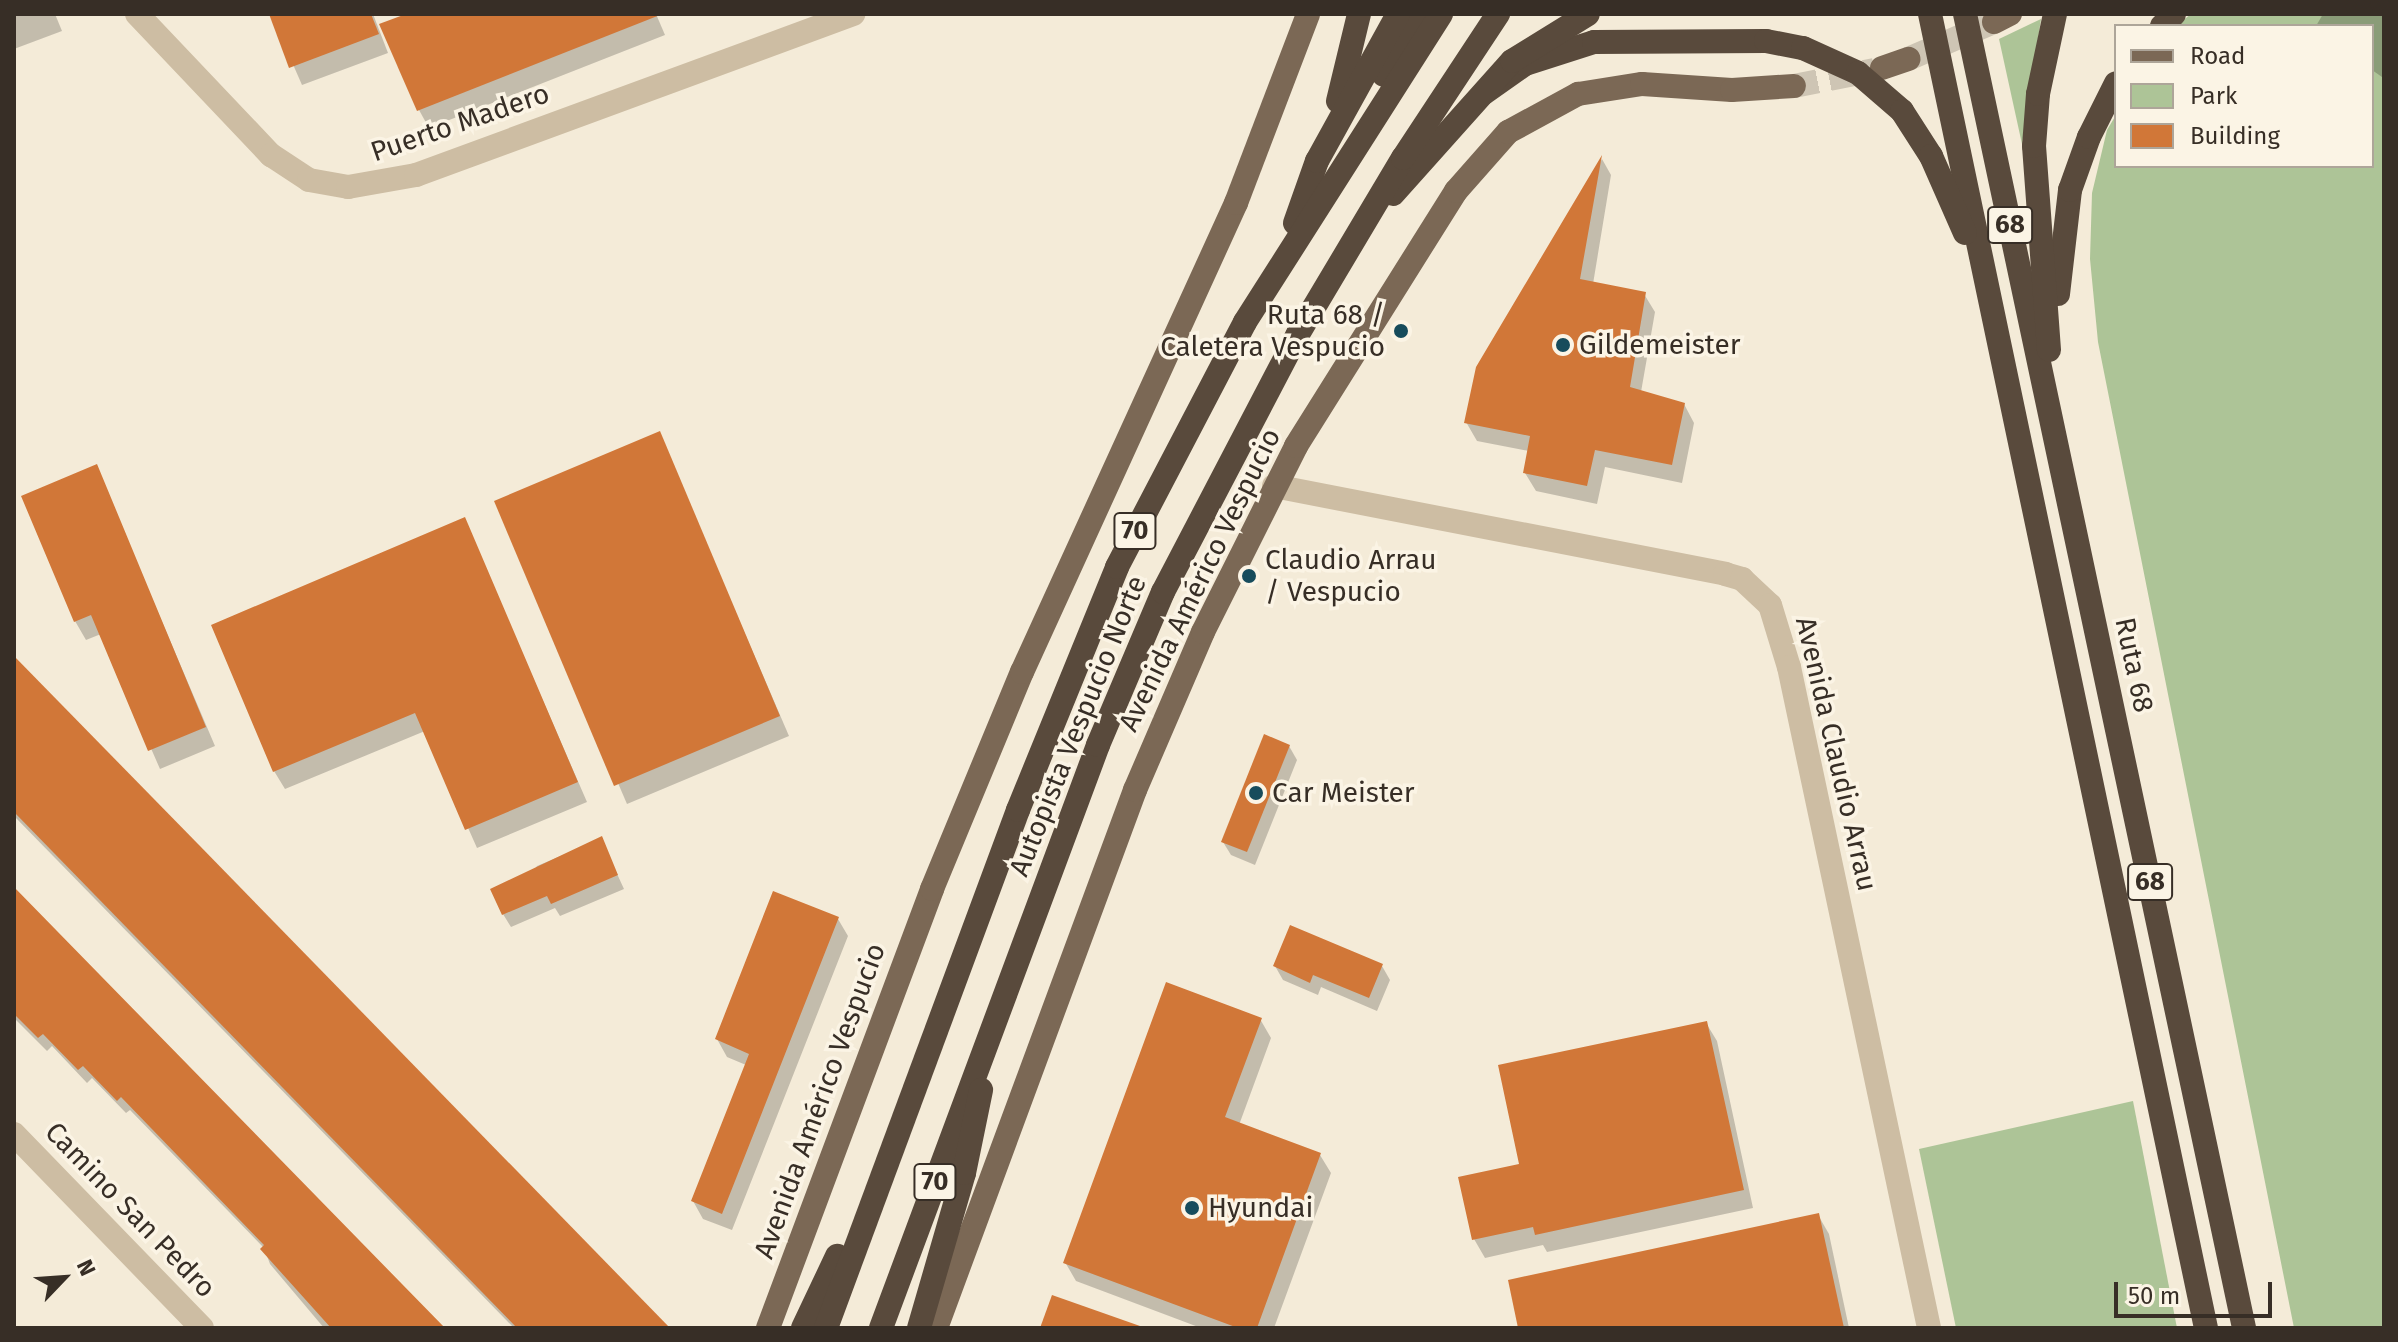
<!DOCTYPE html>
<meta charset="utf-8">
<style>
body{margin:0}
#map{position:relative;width:2398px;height:1342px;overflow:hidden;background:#f4ebd8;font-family:"Fira Sans",sans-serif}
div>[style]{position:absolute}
.green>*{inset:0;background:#adc497}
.shadow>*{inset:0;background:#0003}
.building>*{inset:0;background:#d17738}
.major-tunnel>*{height:24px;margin-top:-12px;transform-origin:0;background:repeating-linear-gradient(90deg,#cec5b4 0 24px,transparent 0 36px)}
.minor>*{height:24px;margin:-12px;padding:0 12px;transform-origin:12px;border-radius:12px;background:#cdbda3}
.major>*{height:24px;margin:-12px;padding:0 12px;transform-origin:12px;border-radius:12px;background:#7b6855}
.highway>*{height:24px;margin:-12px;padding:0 12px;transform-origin:12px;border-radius:12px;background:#594a3c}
.dots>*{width:22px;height:22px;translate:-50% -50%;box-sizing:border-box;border:4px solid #fbf4e5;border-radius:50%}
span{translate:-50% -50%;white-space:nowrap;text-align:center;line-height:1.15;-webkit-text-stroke:7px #fbf4e5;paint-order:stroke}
.shield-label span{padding:2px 6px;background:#fbf4e5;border:2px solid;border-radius:6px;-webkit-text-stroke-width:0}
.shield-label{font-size:26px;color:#372e26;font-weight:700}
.street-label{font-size:28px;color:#372e26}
.poi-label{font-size:28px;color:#372e26}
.right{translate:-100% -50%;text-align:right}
.left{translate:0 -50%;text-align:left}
.frame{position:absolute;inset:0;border:16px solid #372e26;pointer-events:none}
.legend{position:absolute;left:2114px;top:24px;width:260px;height:144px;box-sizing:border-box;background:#fbf4e5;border:2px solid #ada599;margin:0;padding:10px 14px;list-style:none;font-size:24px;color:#372e26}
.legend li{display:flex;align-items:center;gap:16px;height:40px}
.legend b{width:40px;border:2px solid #ada599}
.north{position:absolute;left:24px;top:1238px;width:80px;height:80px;-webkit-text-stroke:6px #fbf4e5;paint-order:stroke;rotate:65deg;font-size:22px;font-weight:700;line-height:32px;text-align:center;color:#372e26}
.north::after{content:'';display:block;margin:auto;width:28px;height:36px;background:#372e26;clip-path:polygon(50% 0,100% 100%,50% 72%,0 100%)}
.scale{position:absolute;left:2114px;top:1282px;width:158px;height:36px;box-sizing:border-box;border:4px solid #372e26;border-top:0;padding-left:10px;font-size:24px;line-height:28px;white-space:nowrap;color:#372e26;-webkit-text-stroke:6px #fbf4e5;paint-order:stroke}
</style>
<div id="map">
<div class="green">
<div style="clip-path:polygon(2191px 14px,2384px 14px,2384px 1328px,2294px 1328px,2098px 342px,2090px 259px,2092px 193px,2107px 130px,2116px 115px,2116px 166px,2372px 166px,2372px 26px,2176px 26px)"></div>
<div style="clip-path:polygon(2041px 19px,2022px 144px,1999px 39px)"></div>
<div style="clip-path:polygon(2133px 1101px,2177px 1328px,1956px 1328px,1919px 1149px)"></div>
</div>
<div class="shadow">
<div style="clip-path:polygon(14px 14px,55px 14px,62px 31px,14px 49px)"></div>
<div style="clip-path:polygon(271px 14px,373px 14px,388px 53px,302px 85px)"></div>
<div style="clip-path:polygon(412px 14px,656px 14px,665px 35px,429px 128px,419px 110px)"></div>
<div style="clip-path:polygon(2323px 14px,2384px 14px,2382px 77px,2372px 70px,2372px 26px,2316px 26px)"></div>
<div style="clip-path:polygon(1602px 159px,1611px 175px,1593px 284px,1644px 294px,1655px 312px,1641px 392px,1684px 404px,1694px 423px,1682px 483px,1605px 467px,1597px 504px,1536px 491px,1525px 473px,1529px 451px,1477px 441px,1466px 422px,1478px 368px)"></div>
<div style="clip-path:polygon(659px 434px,789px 736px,627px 804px,497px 502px)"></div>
<div style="clip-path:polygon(96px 467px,215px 746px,160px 769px,101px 634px,86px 640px,75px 621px)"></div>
<div style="clip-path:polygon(464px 519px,587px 802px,477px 848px,425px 731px,285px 789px,274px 771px)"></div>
<div style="clip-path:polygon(14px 658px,665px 1328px,514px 1328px,14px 816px)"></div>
<div style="clip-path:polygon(1289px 746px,1297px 760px,1255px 865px,1231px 855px,1223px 842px)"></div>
<div style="clip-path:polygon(601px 839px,624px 889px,560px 916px,555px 908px,511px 927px,503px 914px,537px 866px)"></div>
<div style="clip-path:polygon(14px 890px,442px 1328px,324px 1328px,270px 1264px,264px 1248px,130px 1110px,126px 1113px,92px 1078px,87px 1083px,52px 1046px,47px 1051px,14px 1018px)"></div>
<div style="clip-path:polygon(838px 919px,848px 936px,732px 1230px,703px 1219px,693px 1201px,746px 1065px,727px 1057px,717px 1039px)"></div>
<div style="clip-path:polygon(1275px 966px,1382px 966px,1390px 980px,1377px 1011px,1321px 987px,1318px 995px,1283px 980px)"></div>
<div style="clip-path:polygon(1260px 1019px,1271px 1038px,1239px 1125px,1320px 1155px,1331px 1173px,1274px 1328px,1201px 1328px,1076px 1281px,1065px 1262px)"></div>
<div style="clip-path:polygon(1706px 1023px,1717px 1041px,1753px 1208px,1547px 1252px,1543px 1245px,1485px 1258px,1474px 1239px)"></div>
<div style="clip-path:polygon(1818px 1215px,1829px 1234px,1849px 1328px,1520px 1328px)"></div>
</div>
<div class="building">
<div style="clip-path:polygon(269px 14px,371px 14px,379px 34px,289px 68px)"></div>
<div style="clip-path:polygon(406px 14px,660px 14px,660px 15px,417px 111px,379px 24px)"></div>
<div style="clip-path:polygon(1602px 155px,1580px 279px,1646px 292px,1630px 387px,1685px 403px,1672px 465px,1595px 450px,1587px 486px,1523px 473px,1530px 436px,1464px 423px,1476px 367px)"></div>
<div style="clip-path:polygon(660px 431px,780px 716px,614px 786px,494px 501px)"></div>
<div style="clip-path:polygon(97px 464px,206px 727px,148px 751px,91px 615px,74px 622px,21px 496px)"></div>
<div style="clip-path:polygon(465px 517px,578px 782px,465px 830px,415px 713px,273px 772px,211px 625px)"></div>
<div style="clip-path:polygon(14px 656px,199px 845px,670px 1328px,517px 1328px,14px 812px)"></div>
<div style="clip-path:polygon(1264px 734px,1290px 745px,1247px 852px,1221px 842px)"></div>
<div style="clip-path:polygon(602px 836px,618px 875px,551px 904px,547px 896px,502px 915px,490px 889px)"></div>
<div style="clip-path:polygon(14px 887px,445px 1328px,331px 1328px,260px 1249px,264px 1245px,121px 1097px,117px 1101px,83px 1066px,78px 1070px,43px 1034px,38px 1038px,14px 1014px)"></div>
<div style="clip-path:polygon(773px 891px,839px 917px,722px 1214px,691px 1201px,749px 1054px,715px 1039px)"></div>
<div style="clip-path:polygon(1290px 925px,1383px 964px,1369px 998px,1313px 975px,1310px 983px,1273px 966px)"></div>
<div style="clip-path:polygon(1166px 982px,1262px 1018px,1225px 1117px,1321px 1153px,1257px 1328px,1238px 1328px,1063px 1263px)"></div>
<div style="clip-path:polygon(1707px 1021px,1744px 1190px,1535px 1235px,1533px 1227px,1472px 1240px,1458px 1177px,1519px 1164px,1498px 1065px)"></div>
<div style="clip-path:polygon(1819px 1213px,1844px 1328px,1518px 1328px,1508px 1280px)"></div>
<div style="clip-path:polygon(1052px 1295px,1140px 1326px,1139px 1328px,1040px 1328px)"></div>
</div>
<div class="major-tunnel">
<div style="left:1908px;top:59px;width:94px;rotate:-23.3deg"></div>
<div style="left:1794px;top:86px;width:82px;rotate:-11.3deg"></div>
</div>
<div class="minor">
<div style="left:137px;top:14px;width:195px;rotate:46.5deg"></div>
<div style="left:271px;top:155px;width:45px;rotate:33.3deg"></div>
<div style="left:309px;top:180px;width:40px;rotate:10deg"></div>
<div style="left:348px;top:187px;width:69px;rotate:-10deg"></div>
<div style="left:416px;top:175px;width:466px;rotate:-20.2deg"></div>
<div style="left:1274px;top:486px;width:460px;rotate:11deg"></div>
<div style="left:1725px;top:574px;width:18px;rotate:16deg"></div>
<div style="left:1742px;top:579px;width:38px;rotate:43deg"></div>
<div style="left:1770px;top:605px;width:65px;rotate:73deg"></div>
<div style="left:1789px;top:667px;width:676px;rotate:78.04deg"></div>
<div style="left:14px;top:1134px;width:270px;rotate:45.9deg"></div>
</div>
<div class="major">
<div style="left:1994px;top:22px;width:18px;rotate:-27deg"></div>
<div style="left:1882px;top:68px;width:28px;rotate:-19deg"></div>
<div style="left:768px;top:1328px;width:469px;rotate:-69.5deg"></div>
<div style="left:932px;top:889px;width:235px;rotate:-67.5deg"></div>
<div style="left:1022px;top:672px;width:516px;rotate:-65.47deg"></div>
<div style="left:1236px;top:203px;width:202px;rotate:-69.1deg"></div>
<div style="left:936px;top:1328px;width:574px;rotate:-69.7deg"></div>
<div style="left:1135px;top:790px;width:172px;rotate:-66.7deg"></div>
<div style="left:1203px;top:632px;width:208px;rotate:-63.4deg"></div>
<div style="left:1296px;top:446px;width:301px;rotate:-57.9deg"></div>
<div style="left:1456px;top:191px;width:79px;rotate:-48.6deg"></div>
<div style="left:1508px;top:132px;width:80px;rotate:-28.5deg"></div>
<div style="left:1578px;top:94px;width:65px;rotate:-8.9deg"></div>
<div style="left:1642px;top:84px;width:90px;rotate:3.8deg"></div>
<div style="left:1732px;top:90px;width:62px;rotate:-3.7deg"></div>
</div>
<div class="highway">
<div style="left:1930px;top:14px;width:1343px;rotate:78.14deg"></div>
<div style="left:1965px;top:14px;width:1343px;rotate:78.01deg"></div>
<div style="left:2162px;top:26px;width:17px;rotate:-45deg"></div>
<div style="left:1384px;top:75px;width:69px;rotate:-61.6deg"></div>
<div style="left:1484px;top:93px;width:50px;rotate:-35.3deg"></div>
<div style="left:1525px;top:64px;width:72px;rotate:-17.7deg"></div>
<div style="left:1594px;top:42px;width:172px;rotate:-0.3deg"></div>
<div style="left:1766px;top:41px;width:38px;rotate:11deg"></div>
<div style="left:1803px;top:48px;width:60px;rotate:24.4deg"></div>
<div style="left:1858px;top:73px;width:58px;rotate:40.8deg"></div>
<div style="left:1902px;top:111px;width:54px;rotate:57.2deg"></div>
<div style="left:1931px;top:156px;width:84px;rotate:66.2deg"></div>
<div style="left:1338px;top:101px;width:89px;rotate:-76.4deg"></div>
<div style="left:1393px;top:194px;width:178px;rotate:-48.2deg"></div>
<div style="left:1512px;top:61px;width:89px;rotate:-31.7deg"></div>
<div style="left:1295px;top:223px;width:66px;rotate:-70.5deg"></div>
<div style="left:1317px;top:161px;width:168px;rotate:-61.1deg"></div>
<div style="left:2058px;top:294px;width:105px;rotate:-83.4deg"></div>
<div style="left:2070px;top:190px;width:56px;rotate:-70.3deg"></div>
<div style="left:2089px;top:137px;width:60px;rotate:-63.4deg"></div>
<div style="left:2049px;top:350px;width:205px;rotate:-94.2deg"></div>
<div style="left:2034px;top:146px;width:52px;rotate:-85.6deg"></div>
<div style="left:2038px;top:94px;width:82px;rotate:-78deg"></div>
<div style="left:803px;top:1328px;width:80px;rotate:-64.7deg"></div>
<div style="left:826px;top:1328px;width:552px;rotate:-69.66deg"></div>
<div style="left:1018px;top:810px;width:262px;rotate:-67.8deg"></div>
<div style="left:1117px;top:567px;width:276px;rotate:-62.4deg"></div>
<div style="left:1245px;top:322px;width:365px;rotate:-57.5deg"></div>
<div style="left:881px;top:1328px;width:622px;rotate:-69.58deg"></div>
<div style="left:1098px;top:745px;width:166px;rotate:-67deg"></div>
<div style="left:1163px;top:592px;width:291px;rotate:-62.4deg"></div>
<div style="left:1298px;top:334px;width:205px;rotate:-59.2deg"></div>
<div style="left:1403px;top:158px;width:173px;rotate:-56.6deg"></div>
<div style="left:919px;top:1328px;width:161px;rotate:-73.8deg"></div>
<div style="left:964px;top:1173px;width:85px;rotate:-78.4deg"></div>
</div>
<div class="dots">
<div style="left:1401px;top:331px;background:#174c5c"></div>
<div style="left:1563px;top:345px;background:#174c5c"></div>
<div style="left:1249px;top:576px;background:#174c5c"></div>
<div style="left:1256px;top:793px;background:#174c5c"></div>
<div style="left:1192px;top:1208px;background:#174c5c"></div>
</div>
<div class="shield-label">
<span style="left:2010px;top:225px">68</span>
<span style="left:1135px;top:531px">70</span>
<span style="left:2150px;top:882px">68</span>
<span style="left:935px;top:1182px">70</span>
</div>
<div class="street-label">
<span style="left:460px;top:123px;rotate:-19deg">Puerto Madero</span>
<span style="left:1200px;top:580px;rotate:-64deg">Avenida Américo Vespucio</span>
<span style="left:2134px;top:665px;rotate:78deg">Ruta 68</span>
<span style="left:1078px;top:726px;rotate:-68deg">Autopista Vespucio Norte</span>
<span style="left:1836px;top:754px;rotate:77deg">Avenida Claudio Arrau</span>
<span style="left:820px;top:1101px;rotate:-70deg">Avenida Américo Vespucio</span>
<span style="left:130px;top:1210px;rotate:46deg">Camino San Pedro</span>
</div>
<div class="poi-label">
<span class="right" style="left:1385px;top:331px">Ruta 68 /<br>Caletera Vespucio</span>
<span class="left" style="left:1579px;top:345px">Gildemeister</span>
<span class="left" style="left:1265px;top:576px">Claudio Arrau<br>/ Vespucio</span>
<span class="left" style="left:1272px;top:793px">Car Meister</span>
<span class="left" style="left:1208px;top:1208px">Hyundai</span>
</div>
<div class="frame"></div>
<ul class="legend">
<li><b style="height:10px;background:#7b6855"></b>Road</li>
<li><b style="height:22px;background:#adc497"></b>Park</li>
<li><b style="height:22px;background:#d17738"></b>Building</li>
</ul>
<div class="north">N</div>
<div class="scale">50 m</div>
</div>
